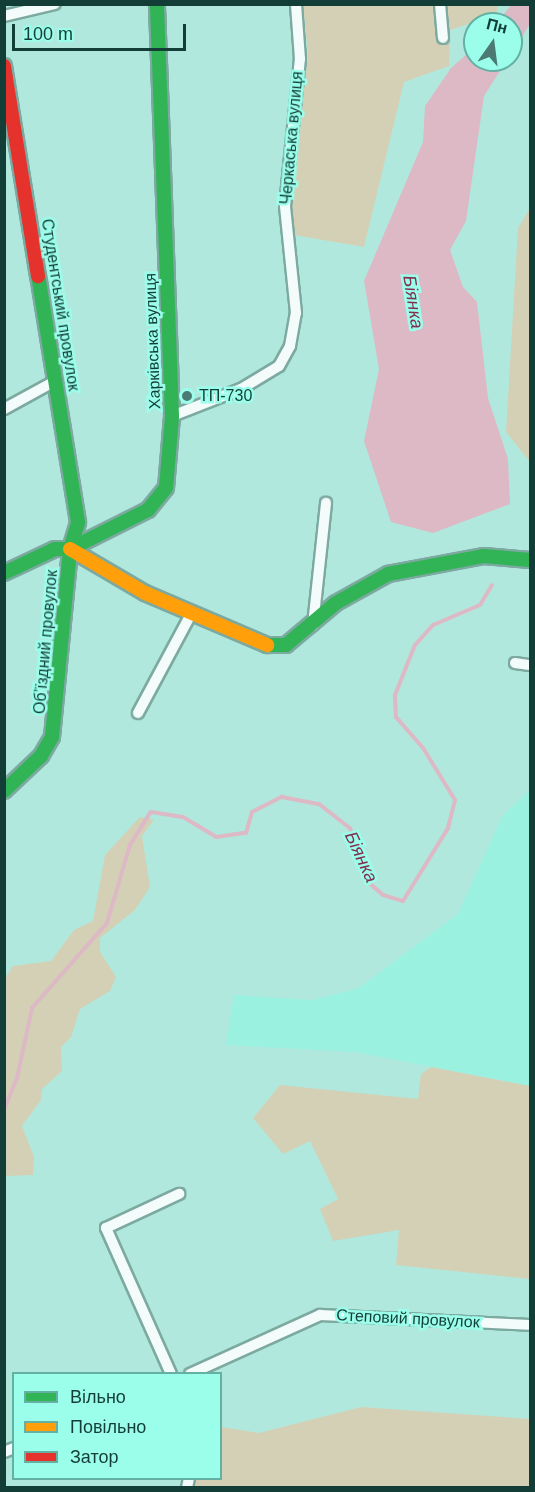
<!DOCTYPE html>
<meta charset="utf-8">
<style>
body{margin:0}
#map{position:relative;width:535px;height:1492px;overflow:hidden;background:#b1e8dd;font-family:Arial,sans-serif}
div>[style]{position:absolute}
.built>*{inset:0;background:#9af1e0}
.green>*{inset:0;background:#d4d0b5}
.water>*{inset:0;background:#dcb9c5}
.stream>*{height:4px;margin:-2px;padding:0 2px;transform-origin:2px;border-radius:2px;background:#dcb9c5}
.roads{filter:drop-shadow(2px 0 #7ca9a0) drop-shadow(-2px 0 #7ca9a0) drop-shadow(0 2px #7ca9a0) drop-shadow(0 -2px #7ca9a0)}
.street>*{height:10px;margin:-5px;padding:0 5px;transform-origin:5px;border-radius:5px;background:#f3fcfa}
.fast>*{height:14px;margin:-7px;padding:0 7px;transform-origin:7px;border-radius:7px;background:#30b455}
.slow>*{height:14px;margin:-7px;padding:0 7px;transform-origin:7px;border-radius:7px;background:#ff9f0a}
.jam>*{height:14px;margin:-7px;padding:0 7px;transform-origin:7px;border-radius:7px;background:#e5322d}
.dots>*{width:16px;height:16px;translate:-50% -50%;box-sizing:border-box;border:3px solid #9bfeeb;border-radius:50%}
span{translate:-50% -50%;white-space:nowrap;text-align:center;line-height:1.15;-webkit-text-stroke:5px #9bfeeb;paint-order:stroke}
.street-label{font-size:16px;color:#123e37}
.poi-label{font-size:16px;color:#123e37}
.left{translate:0 -50%;text-align:left}
.water-label{font-size:18px;color:#832e4e;font-style:italic}
.frame{position:absolute;inset:0;border:6px solid #123e37;pointer-events:none}
.legend{position:absolute;left:12px;top:1372px;width:210px;height:108px;box-sizing:border-box;background:#9bfeeb;border:2px solid #64b1a3;margin:0;padding:8px 10px;list-style:none;font-size:18px;color:#123e37}
.legend li{display:flex;align-items:center;gap:12px;height:30px}
.legend b{width:30px;border:2px solid #64b1a3}
.north{position:absolute;left:463px;top:12px;width:60px;height:60px;box-sizing:border-box;background:#9bfeeb;border:2px solid #64b1a3;border-radius:50%;rotate:14deg;font-size:16px;font-weight:700;line-height:24px;text-align:center;color:#123e37}
.north::after{content:'';display:block;margin:auto;width:21px;height:27px;background:#4a7a71;clip-path:polygon(50% 0,100% 100%,50% 72%,0 100%)}
.scale{position:absolute;left:12px;top:24px;width:174px;height:27px;box-sizing:border-box;border:3px solid #123e37;border-top:0;padding-left:8px;font-size:18px;line-height:21px;white-space:nowrap;color:#123e37;-webkit-text-stroke:4px #9bfeeb;paint-order:stroke}
</style>
<div id="map">
<div class="built">
<div style="clip-path:polygon(530px 790px,530px 1086px,355px 1052px,226px 1045px,234px 995px,313px 1000px,359px 988px,458px 914px,503px 815px)"></div>
</div>
<div class="green">
<div style="clip-path:polygon(303px 5px,498px 5px,496px 15px,450px 30px,449px 66px,404px 82px,364px 247px,294px 235px,290px 197px,308px 54px)"></div>
<div style="clip-path:polygon(530px 208px,530px 462px,506px 432px,518px 228px)"></div>
<div style="clip-path:polygon(140px 817px,154px 820px,142px 836px,150px 887px,135px 910px,100px 938px,100px 952px,116px 977px,110px 991px,80px 1009px,71px 1037px,61px 1047px,62px 1071px,42px 1089px,41px 1100px,22px 1126px,34px 1157px,33px 1175px,5px 1176px,5px 978px,13px 966px,51px 961px,74px 930px,93px 921px,105px 855px)"></div>
<div style="clip-path:polygon(431px 1067px,530px 1086px,530px 1279px,396px 1265px,399px 1230px,333px 1241px,320px 1209px,338px 1199px,310px 1141px,283px 1154px,253px 1118px,280px 1085px,418px 1099px,421px 1074px)"></div>
<div style="clip-path:polygon(361px 1407px,530px 1419px,530px 1487px,190px 1488px,192px 1479px,220px 1478px,221px 1427px,259px 1433px)"></div>
</div>
<div class="water">
<div style="clip-path:polygon(511px 5px,530px 5px,530px 24px,511px 54px,511px 24px,496px 24px)"></div>
<div style="clip-path:polygon(475px 47px,475px 60px,507px 60px,484px 96px,466px 221px,450px 250px,463px 287px,477px 302px,488px 398px,508px 459px,510px 504px,433px 533px,391px 522px,364px 441px,379px 369px,364px 281px,423px 142px,425px 106px,451px 68px)"></div>
</div>
<div class="stream">
<div style="left:4px;top:1110px;width:35px;rotate:-68deg"></div>
<div style="left:17px;top:1078px;width:72px;rotate:-77.9deg"></div>
<div style="left:32px;top:1008px;width:113px;rotate:-48.6deg"></div>
<div style="left:107px;top:923px;width:81px;rotate:-73.6deg"></div>
<div style="left:130px;top:845px;width:39px;rotate:-58deg"></div>
<div style="left:151px;top:812px;width:32px;rotate:9deg"></div>
<div style="left:183px;top:817px;width:39px;rotate:31deg"></div>
<div style="left:216px;top:837px;width:30px;rotate:-8deg"></div>
<div style="left:246px;top:833px;width:22px;rotate:-74deg"></div>
<div style="left:252px;top:812px;width:34px;rotate:-27deg"></div>
<div style="left:282px;top:797px;width:38px;rotate:11deg"></div>
<div style="left:319px;top:804px;width:39px;rotate:38deg"></div>
<div style="left:350px;top:828px;width:57px;rotate:71.6deg"></div>
<div style="left:368px;top:882px;width:20px;rotate:41deg"></div>
<div style="left:383px;top:895px;width:21px;rotate:17deg"></div>
<div style="left:403px;top:901px;width:86px;rotate:-58.3deg"></div>
<div style="left:448px;top:828px;width:29px;rotate:-76deg"></div>
<div style="left:455px;top:800px;width:61px;rotate:-121.6deg"></div>
<div style="left:423px;top:748px;width:41px;rotate:-131.1deg"></div>
<div style="left:396px;top:717px;width:22px;rotate:-93deg"></div>
<div style="left:395px;top:695px;width:54px;rotate:-68.2deg"></div>
<div style="left:415px;top:645px;width:27px;rotate:-48deg"></div>
<div style="left:433px;top:625px;width:51px;rotate:-23.1deg"></div>
<div style="left:480px;top:605px;width:23px;rotate:-59deg"></div>
</div>
<div class="roads">
<div class="street">
<div style="left:440px;top:4px;width:34px;rotate:85deg"></div>
<div style="left:4px;top:16px;width:52px;rotate:-13.2deg"></div>
<div style="left:4px;top:409px;width:58px;rotate:-28.8deg"></div>
<div style="left:172px;top:416px;width:74px;rotate:-21.4deg"></div>
<div style="left:241px;top:389px;width:44px;rotate:-31.2deg"></div>
<div style="left:279px;top:366px;width:23px;rotate:-61deg"></div>
<div style="left:290px;top:346px;width:34px;rotate:-80deg"></div>
<div style="left:296px;top:313px;width:108px;rotate:-95.9deg"></div>
<div style="left:285px;top:206px;width:148px;rotate:-84.2deg"></div>
<div style="left:300px;top:59px;width:55px;rotate:-94.2deg"></div>
<div style="left:313px;top:625px;width:123px;rotate:-83.9deg"></div>
<div style="left:515px;top:663px;width:15px;rotate:8deg"></div>
<div style="left:138px;top:713px;width:112px;rotate:-61.8deg"></div>
<div style="left:171px;top:1374px;width:160px;rotate:-114deg"></div>
<div style="left:106px;top:1228px;width:81px;rotate:-25deg"></div>
<div style="left:190px;top:1374px;width:143px;rotate:-24.4deg"></div>
<div style="left:320px;top:1315px;width:210px;rotate:2.7deg"></div>
<div style="left:4px;top:1452px;width:11px;rotate:-22deg"></div>
<div style="left:187px;top:1488px;width:10px;rotate:-79deg"></div>
</div>
<div class="fast">
<div style="left:4px;top:573px;width:56px;rotate:-25.2deg"></div>
<div style="left:55px;top:549px;width:15px"></div>
<div style="left:70px;top:549px;width:87px;rotate:-26.6deg"></div>
<div style="left:148px;top:510px;width:28px;rotate:-51deg"></div>
<div style="left:166px;top:488px;width:72px;rotate:-85.2deg"></div>
<div style="left:172px;top:416px;width:412px;rotate:-92.1deg"></div>
<div style="left:267px;top:645px;width:19px"></div>
<div style="left:286px;top:645px;width:65px;rotate:-40deg"></div>
<div style="left:336px;top:603px;width:60px;rotate:-29.1deg"></div>
<div style="left:388px;top:574px;width:98px;rotate:-10.6deg"></div>
<div style="left:484px;top:556px;width:46px;rotate:5deg"></div>
<div style="left:4px;top:791px;width:51px;rotate:-43.4deg"></div>
<div style="left:41px;top:756px;width:22px;rotate:-60deg"></div>
<div style="left:52px;top:737px;width:189px;rotate:-84.5deg"></div>
<div style="left:70px;top:549px;width:28px;rotate:-73deg"></div>
<div style="left:78px;top:522px;width:249px;rotate:-99.2deg"></div>
</div>
<div class="slow">
<div style="left:70px;top:549px;width:87px;rotate:30.4deg"></div>
<div style="left:145px;top:593px;width:133px;rotate:23.1deg"></div>
</div>
<div class="jam">
<div style="left:4px;top:66px;width:213px;rotate:80.8deg"></div>
</div>
</div>
<div class="dots">
<div style="left:187px;top:396px;background:#4a7a71"></div>
</div>
<div class="street-label">
<span style="left:292px;top:138px;rotate:-85deg">Черкаська вулиця</span>
<span style="left:60px;top:305px;rotate:81deg">Студентський провулок</span>
<span style="left:153px;top:341px;rotate:-92deg">Харківська вулиця</span>
<span style="left:46px;top:642px;rotate:-85deg">Обʼїздний провулок</span>
<span style="left:408px;top:1319px;rotate:3deg">Степовий провулок</span>
</div>
<div class="poi-label">
<span class="left" style="left:199px;top:396px">ТП-730</span>
</div>
<div class="water-label">
<span style="left:413px;top:302px;rotate:81deg">Біянка</span>
<span style="left:361px;top:857px;rotate:65deg">Біянка</span>
</div>
<div class="frame"></div>
<ul class="legend">
<li><b style="height:8px;background:#30b455"></b>Вільно</li>
<li><b style="height:8px;background:#ff9f0a"></b>Повільно</li>
<li><b style="height:8px;background:#e5322d"></b>Затор</li>
</ul>
<div class="north">Пн</div>
<div class="scale">100 m</div>
</div>
